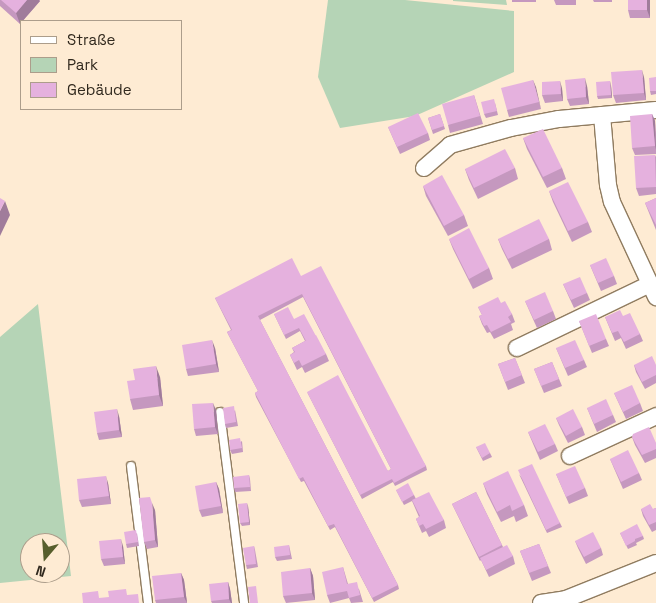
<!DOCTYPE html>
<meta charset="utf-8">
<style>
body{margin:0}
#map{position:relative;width:656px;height:603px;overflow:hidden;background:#feebd3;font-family:"Space Grotesk",sans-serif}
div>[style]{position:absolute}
.green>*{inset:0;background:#b5d4b6}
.roads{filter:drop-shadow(1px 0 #907c60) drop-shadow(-1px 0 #907c60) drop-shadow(0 1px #907c60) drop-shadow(0 -1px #907c60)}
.service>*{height:8px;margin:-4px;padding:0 4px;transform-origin:4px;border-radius:4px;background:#fff}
.minor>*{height:16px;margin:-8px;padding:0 8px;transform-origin:8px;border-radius:8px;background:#fff}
.wall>*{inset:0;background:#c598bf}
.shaded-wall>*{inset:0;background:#a07c9b}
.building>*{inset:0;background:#e5b1de}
span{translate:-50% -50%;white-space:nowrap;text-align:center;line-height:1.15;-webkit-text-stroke:4px #feebd3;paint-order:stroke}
.legend{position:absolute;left:20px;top:20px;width:162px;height:90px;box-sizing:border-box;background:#feebd3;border:1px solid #ac9d8b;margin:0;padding:6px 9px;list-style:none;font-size:15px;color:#31291e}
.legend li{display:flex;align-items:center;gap:10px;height:25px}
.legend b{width:25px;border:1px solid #ac9d8b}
.north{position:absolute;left:20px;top:533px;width:50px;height:50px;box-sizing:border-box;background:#feebd3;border:1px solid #ac9d8b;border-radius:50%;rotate:198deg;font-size:14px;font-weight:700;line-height:20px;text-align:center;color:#31291e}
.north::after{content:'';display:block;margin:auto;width:18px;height:22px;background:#575e2c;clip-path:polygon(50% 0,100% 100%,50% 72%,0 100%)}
</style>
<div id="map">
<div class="green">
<div style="clip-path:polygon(328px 0,405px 0,514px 11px,514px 72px,415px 116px,340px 128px,318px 77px)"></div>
<div style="clip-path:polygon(453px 0,506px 0,507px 5px,453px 1px)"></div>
<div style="clip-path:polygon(evenodd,38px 304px,71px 576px,0 583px,0 337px,38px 304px,30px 543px,60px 543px,60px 573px,30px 573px,30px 543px)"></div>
</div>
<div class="roads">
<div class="service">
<div style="left:220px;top:412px;width:193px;rotate:82.8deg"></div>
<div style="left:131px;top:466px;width:138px;rotate:82.9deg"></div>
</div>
<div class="minor">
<div style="left:602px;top:115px;width:70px;rotate:85.1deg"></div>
<div style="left:608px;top:185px;width:17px;rotate:77deg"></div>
<div style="left:612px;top:202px;width:105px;rotate:65.1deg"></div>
<div style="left:424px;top:168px;width:35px;rotate:-41deg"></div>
<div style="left:450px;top:145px;width:63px;rotate:-15.6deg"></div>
<div style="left:511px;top:128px;width:49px;rotate:-10.6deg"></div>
<div style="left:559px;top:119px;width:97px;rotate:-5.3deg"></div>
<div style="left:517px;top:348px;width:148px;rotate:-25.7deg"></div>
<div style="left:570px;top:456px;width:95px;rotate:-24.9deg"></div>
<div style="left:541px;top:603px;width:25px;rotate:-9deg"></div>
<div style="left:566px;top:599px;width:97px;rotate:-21.8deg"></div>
</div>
</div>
<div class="wall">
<div style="clip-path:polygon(0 0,39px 0,40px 1px,20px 24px,0 6px)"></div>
<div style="clip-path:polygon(512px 0,536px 0,536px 2px,512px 2px)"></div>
<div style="clip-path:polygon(554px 0,576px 0,576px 5px,556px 5px)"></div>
<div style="clip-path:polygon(593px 0,612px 0,612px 2px,594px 2px)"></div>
<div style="clip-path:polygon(650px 0,650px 18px,630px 18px,628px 10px)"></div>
<div style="clip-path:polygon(644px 77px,646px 100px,616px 103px,613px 95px)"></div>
<div style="clip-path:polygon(656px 77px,656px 94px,651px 95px,650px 91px)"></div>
<div style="clip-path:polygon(533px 80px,541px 109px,509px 117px,507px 110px)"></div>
<div style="clip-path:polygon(611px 85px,612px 98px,598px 99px,597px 96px)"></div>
<div style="clip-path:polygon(587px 86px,589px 104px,570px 106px,567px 99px)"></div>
<div style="clip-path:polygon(562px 88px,563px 101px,545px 103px,542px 95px)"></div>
<div style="clip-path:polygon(474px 95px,483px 124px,450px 133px,448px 125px)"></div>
<div style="clip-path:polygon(495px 103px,498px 115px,486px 118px,484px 114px)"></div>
<div style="clip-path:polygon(440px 114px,445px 129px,433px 134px,428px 118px)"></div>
<div style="clip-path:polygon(652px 114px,655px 121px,656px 135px,656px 154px,635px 155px,632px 148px)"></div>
<div style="clip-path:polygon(388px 127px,428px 133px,430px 140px,400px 154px)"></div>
<div style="clip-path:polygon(523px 138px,562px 168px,566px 179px,547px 188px,527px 149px)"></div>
<div style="clip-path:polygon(655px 155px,656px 157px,656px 194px,639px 196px,636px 188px)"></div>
<div style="clip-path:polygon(515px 168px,518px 179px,478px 199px,469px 180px,465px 169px)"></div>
<div style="clip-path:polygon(423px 186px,464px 215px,468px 226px,448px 236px,426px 196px)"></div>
<div style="clip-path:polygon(549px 191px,588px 222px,592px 232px,572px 242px,553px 202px)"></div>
<div style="clip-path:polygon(656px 198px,656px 230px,645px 203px)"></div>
<div style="clip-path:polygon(449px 239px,489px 268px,493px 279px,473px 289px,453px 249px)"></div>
<div style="clip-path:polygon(498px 239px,549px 239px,552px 250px,512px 269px,502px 249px)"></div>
<div style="clip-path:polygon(590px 265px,614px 276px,617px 284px,601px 291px)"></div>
<div style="clip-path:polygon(301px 276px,426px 466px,427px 470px,395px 486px,393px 482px,362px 499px,307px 392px,388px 471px,391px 469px,303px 297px,260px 320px,398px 585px,399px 589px,374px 602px,335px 527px,330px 530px,304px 481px,301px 482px,256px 397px,255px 393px,258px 391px,229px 336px,227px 332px,231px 330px,215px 298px)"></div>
<div style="clip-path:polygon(563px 284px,587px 293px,590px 300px,574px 308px)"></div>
<div style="clip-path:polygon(525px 301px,553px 311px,556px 319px,537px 328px)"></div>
<div style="clip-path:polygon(501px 303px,512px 314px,515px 322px,511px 324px,513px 330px,494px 339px,490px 332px,487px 333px,482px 324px,479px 316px,482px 315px,478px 307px)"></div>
<div style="clip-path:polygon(274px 314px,294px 319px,326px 354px,329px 361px,305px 373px,302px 367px,297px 370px,290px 355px,294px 352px,292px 348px,305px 341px,300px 331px,286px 339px)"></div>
<div style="clip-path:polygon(623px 316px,640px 334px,643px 341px,626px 349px,621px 338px,615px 341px,605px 317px)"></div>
<div style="clip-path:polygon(579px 321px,606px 339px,609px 346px,592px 353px)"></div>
<div style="clip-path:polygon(215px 348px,219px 372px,188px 376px,186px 369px)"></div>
<div style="clip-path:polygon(556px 348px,584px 360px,587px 367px,568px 376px)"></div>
<div style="clip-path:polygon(515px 358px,525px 383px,508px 390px,498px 364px)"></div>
<div style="clip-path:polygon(552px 362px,562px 386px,544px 393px,534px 369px)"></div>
<div style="clip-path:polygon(634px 365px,656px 365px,656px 383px,645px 389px,636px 372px)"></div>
<div style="clip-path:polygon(160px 377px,163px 406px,133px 410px,130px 399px)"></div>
<div style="clip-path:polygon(614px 393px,640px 403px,643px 411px,626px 419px)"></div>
<div style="clip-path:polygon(587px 408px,613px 415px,616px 422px,597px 432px)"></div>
<div style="clip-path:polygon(216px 410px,218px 434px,196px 436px,194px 429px)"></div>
<div style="clip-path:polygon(235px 410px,238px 426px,226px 428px,225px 424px)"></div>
<div style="clip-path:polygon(119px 416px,122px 437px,99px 440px,97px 433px)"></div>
<div style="clip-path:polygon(556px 418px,582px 427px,585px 435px,568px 443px,559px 425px)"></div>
<div style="clip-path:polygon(528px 432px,555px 444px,558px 451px,540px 460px)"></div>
<div style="clip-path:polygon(632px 437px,656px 443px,656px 458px,645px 463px,635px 445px)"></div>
<div style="clip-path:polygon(242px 441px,243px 452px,232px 454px,230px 450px)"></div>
<div style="clip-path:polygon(476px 447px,490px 453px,492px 457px,483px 461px)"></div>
<div style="clip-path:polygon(610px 459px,639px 473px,642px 480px,623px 489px)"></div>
<div style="clip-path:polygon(519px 474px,560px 523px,562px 527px,547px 533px)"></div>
<div style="clip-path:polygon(556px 474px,585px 488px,588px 496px,569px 504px)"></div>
<div style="clip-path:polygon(249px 475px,250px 479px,251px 491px,235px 492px,234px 488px)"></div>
<div style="clip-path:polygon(216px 482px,219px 489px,223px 513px,202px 517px,199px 510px)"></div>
<div style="clip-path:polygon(108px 483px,111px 504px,82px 507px,79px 500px)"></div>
<div style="clip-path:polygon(483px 483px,524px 505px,528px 516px,516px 522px,514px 516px,501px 522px,487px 494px)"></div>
<div style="clip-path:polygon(396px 490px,414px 495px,416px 499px,444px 520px,446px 528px,429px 537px,426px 531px,422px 533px,416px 519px,419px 517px,412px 501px,404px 505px)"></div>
<div style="clip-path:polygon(476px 492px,503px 547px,513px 556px,515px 564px,489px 577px,481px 560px,480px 561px,452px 504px)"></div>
<div style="clip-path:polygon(248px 506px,250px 525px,242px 526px,240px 523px)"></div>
<div style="clip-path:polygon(656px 508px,656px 530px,652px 532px,643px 516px,641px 509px,653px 509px)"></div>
<div style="clip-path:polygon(155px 510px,158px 547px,147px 549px,144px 542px)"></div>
<div style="clip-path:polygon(137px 533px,139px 546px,127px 548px,126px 544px)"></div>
<div style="clip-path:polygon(620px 533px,643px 536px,644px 539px,636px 543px,637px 545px,628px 549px)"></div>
<div style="clip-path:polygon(575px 541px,601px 548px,603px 555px,586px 564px,578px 548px)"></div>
<div style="clip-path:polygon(539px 544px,551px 573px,532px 581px,520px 551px)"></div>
<div style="clip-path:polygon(289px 545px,292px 559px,277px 561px,275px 557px)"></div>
<div style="clip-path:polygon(123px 546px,125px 564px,104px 566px,101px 559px)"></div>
<div style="clip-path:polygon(254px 546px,255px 550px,258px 567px,247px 569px,246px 565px)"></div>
<div style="clip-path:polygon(343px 567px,348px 584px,359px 589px,363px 602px,351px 603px,349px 598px,330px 603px,327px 595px)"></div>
<div style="clip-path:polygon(310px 568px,313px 576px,315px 600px,286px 603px,283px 596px)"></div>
<div style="clip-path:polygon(181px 573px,184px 580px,187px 603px,156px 603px,155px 600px)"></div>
<div style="clip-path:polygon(228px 582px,230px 589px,232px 603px,212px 603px,211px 601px)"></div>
</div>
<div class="shaded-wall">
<div style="clip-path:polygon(27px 0,39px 0,40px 1px,20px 24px,16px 13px)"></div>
<div style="clip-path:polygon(647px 0,650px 0,650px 18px,647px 10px)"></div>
<div style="clip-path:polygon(642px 70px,644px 77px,646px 100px,644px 93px)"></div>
<div style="clip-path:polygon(585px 78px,587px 86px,589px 104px,586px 97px)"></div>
<div style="clip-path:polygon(533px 80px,536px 87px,541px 109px,539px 102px)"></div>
<div style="clip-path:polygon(560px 81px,562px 88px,563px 101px,561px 94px)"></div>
<div style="clip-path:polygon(610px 81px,611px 85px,612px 98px,611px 95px)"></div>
<div style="clip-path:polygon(652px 114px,655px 121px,656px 150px,655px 146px)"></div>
<div style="clip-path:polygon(5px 201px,10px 215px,0 236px,0 211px)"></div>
<div style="clip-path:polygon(212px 340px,215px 348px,219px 372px,216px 364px)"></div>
<div style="clip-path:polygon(156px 366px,160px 377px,163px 406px,159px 395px)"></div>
<div style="clip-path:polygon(213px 403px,216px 410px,218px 434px,215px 427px)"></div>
<div style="clip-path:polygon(117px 409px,119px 416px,122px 437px,119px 430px)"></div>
<div style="clip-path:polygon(106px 476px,108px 483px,111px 504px,109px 496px)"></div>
<div style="clip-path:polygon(216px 482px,219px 489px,223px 513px,221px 506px)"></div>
<div style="clip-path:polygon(152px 503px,155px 510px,158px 547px,155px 540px)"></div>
<div style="clip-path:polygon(247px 503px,248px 506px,250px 525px,249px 522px)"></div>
<div style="clip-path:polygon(121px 539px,123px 546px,125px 564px,123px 557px)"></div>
<div style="clip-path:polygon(310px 568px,313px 576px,315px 600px,312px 593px)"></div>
<div style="clip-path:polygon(181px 573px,184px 580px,187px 603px,184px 597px)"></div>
<div style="clip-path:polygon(228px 582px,230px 589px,232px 603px,231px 603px,229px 599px)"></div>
</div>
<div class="building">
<div style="clip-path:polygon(1px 0,27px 0,16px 13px)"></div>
<div style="clip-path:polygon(628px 0,647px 0,647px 10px,628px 10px)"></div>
<div style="clip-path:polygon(642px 70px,644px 93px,613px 95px,611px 72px)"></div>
<div style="clip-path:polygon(656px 77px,656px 91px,650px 91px,649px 78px)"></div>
<div style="clip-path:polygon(585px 78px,586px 97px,567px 99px,565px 80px)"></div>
<div style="clip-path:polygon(533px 80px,539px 102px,507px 110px,501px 88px)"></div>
<div style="clip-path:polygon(560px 81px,561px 94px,542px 95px,542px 82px)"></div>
<div style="clip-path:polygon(610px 81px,611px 95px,597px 96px,596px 82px)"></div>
<div style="clip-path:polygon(474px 95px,480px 116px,448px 125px,442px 104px)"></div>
<div style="clip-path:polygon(494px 99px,497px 111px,484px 114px,481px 102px)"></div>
<div style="clip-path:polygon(418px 113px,428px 133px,397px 147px,388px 127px)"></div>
<div style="clip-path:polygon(440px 114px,444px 126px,432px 130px,428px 118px)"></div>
<div style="clip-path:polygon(652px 114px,655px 146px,632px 148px,630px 116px)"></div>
<div style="clip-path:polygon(543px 129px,562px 168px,543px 177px,523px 138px)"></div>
<div style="clip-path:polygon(505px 149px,515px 168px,474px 188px,465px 169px)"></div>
<div style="clip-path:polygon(655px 155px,656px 187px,636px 188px,634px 156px)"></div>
<div style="clip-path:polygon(442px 175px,464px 215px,444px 226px,423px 186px)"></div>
<div style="clip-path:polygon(568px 182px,588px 222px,568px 231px,549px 191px)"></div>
<div style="clip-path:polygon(0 198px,5px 201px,0 211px)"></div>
<div style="clip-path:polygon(656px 198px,656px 225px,645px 203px)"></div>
<div style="clip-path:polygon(539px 219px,549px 239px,508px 259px,498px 239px)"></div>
<div style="clip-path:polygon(469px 228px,489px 268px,469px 279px,449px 239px)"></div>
<div style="clip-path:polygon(292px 258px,301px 276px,321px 266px,426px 466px,394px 483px,392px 479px,360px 495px,307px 392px,338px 375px,388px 471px,391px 469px,302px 294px,258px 316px,398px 585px,372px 598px,334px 524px,328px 526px,303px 477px,299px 479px,255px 393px,258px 391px,227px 332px,232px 330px,215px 298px)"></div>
<div style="clip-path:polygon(606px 258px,614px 276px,598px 283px,590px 265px)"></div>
<div style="clip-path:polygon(580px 277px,587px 293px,571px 300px,563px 284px)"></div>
<div style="clip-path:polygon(545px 292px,553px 311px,534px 320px,525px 301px)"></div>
<div style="clip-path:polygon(498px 297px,501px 303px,505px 301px,512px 314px,508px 317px,511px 322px,491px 332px,487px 325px,484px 326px,479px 316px,482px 315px,478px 307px)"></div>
<div style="clip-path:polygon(288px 307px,294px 319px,304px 314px,316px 336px,306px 341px,299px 328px,284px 335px,274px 314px)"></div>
<div style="clip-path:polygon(620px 310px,623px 316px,630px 313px,640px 334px,624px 342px,618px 331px,612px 333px,605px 317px)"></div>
<div style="clip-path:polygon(596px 314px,606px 339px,589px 346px,579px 321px)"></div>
<div style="clip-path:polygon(316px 335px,326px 354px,302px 366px,299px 360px,294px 363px,290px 355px,295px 352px,292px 348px)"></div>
<div style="clip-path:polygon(212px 340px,216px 364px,186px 369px,182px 345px)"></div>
<div style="clip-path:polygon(575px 340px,584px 360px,565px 368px,556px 348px)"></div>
<div style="clip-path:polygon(652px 356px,656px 365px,656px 375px,642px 382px,634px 365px)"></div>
<div style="clip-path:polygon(515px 358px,522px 375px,505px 382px,498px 364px)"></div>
<div style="clip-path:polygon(552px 362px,559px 379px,541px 386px,534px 369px)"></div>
<div style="clip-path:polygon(156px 366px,159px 395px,130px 399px,127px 381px,135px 380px,133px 369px)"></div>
<div style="clip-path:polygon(632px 385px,640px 403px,623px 412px,614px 393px)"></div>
<div style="clip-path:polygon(606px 399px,613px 415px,594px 424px,587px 408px)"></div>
<div style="clip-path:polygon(213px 403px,215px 427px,194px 429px,192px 404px)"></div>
<div style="clip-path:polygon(234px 406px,236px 422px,225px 424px,223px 408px)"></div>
<div style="clip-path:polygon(117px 409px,119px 430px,97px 433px,94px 412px)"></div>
<div style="clip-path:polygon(573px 409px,582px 427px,566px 436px,556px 418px)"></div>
<div style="clip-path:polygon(545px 424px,555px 444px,538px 452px,528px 432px)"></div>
<div style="clip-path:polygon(649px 427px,656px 443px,656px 449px,642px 455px,632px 437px,633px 434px)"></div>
<div style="clip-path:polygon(240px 438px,242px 448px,230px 450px,229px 440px)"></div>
<div style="clip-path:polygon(485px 443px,490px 453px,482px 458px,476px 447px)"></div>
<div style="clip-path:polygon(628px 450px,639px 473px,621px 482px,610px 459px)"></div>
<div style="clip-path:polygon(532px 464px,560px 523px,546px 530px,518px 470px)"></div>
<div style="clip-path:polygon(575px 466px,585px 488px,566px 497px,556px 474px)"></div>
<div style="clip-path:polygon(508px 471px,524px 505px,512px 511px,510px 505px,497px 512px,483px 483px)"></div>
<div style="clip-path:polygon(249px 475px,250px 487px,234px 488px,233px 477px)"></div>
<div style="clip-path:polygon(106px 476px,109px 496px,79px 500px,77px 479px)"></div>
<div style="clip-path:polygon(216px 482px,221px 506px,199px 510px,195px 486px)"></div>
<div style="clip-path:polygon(408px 483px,414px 495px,402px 502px,396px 490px)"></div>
<div style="clip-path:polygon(429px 492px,444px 520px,426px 529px,423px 524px,419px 526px,416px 519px,420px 516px,412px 500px)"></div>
<div style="clip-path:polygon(476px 492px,502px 545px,479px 557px,452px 504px)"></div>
<div style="clip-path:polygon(150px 497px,152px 503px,155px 540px,144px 542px,139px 498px)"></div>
<div style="clip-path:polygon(247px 503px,249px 522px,240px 523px,238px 504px)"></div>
<div style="clip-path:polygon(650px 504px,653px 509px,656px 508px,656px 522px,649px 525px,641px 509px)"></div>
<div style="clip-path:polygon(637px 524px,643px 536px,635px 539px,635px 541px,626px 546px,620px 533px)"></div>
<div style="clip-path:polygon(136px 530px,138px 542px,126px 544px,124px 532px)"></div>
<div style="clip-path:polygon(593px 532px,601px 548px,584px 557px,575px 541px)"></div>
<div style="clip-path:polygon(121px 539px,123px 557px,101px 559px,99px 541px)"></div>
<div style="clip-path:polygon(539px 544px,548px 566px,529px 573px,520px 551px)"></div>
<div style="clip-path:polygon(289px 545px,290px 555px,275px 557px,274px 547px)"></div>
<div style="clip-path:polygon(507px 545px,513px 556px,486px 570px,480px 558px)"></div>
<div style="clip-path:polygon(254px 546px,256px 564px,246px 565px,243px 548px)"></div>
<div style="clip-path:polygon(343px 567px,347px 584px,357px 582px,360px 595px,349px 598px,347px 591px,327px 595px,322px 572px)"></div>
<div style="clip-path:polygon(310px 568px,312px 593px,283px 596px,281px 572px)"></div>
<div style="clip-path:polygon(181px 573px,184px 597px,155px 600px,152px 576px)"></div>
<div style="clip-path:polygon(228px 582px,229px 599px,211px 601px,209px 584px)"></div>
<div style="clip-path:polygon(256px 586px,258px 603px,250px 603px,248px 587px)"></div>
<div style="clip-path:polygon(126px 589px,127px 595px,138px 594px,139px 603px,83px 603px,82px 593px,98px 591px,99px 598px,109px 597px,108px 591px)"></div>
</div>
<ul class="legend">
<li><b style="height:6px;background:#fff"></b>Straße</li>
<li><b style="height:14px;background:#b5d4b6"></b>Park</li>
<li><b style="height:14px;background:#e5b1de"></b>Gebäude</li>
</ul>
<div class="north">N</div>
</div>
